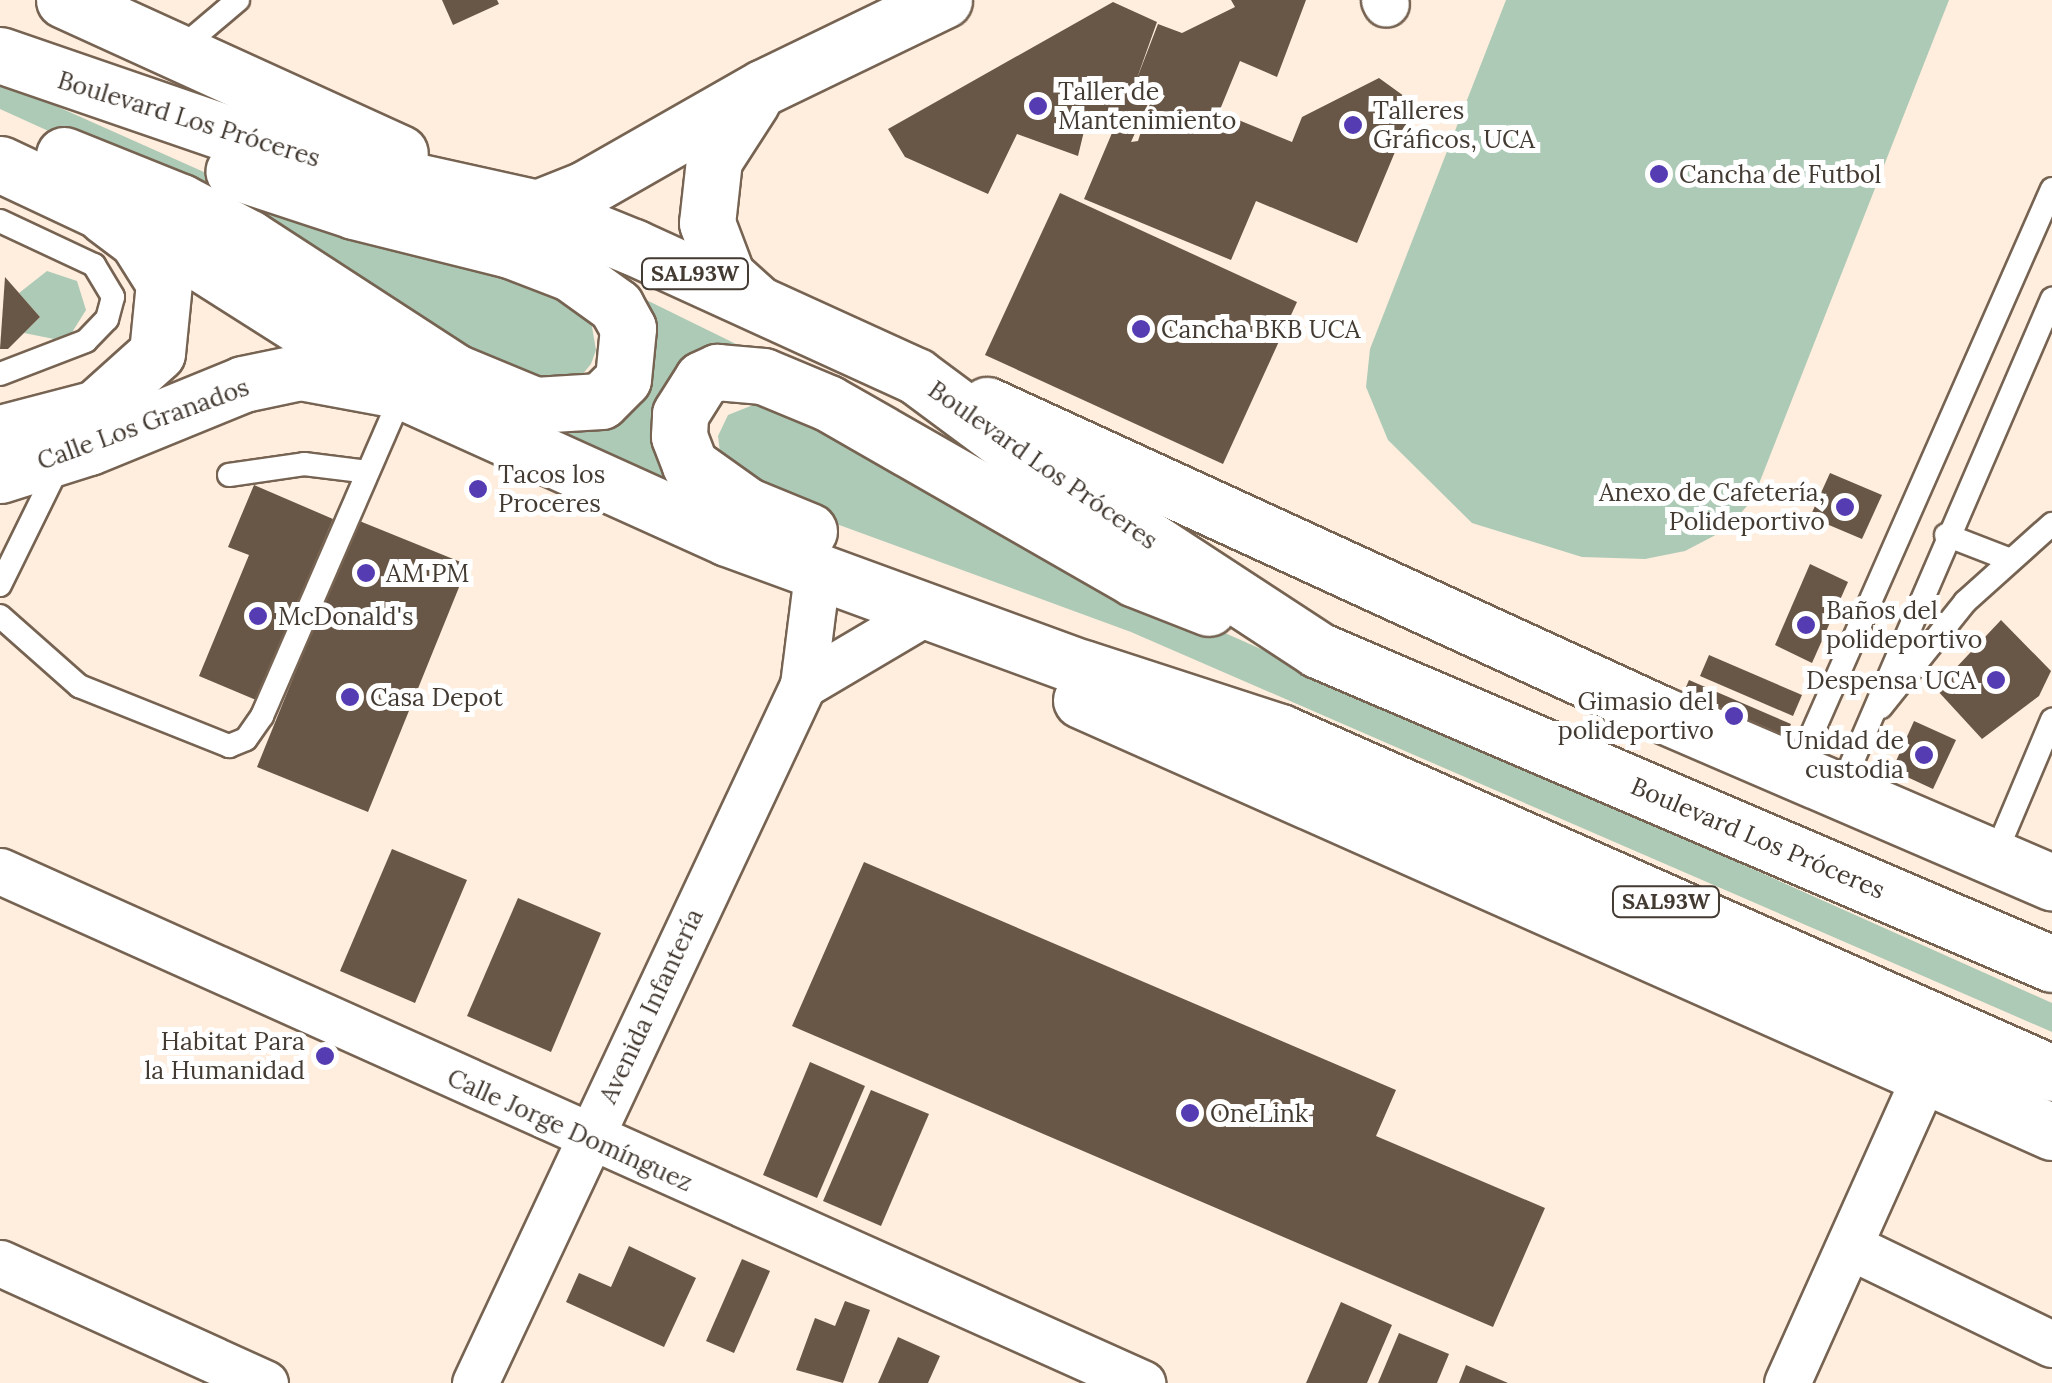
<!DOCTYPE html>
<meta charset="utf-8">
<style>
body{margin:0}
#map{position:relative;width:2052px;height:1383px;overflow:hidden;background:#ffedde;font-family:Lora,serif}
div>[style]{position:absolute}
.green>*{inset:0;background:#accab6}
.building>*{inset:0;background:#685646}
.roads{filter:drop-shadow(2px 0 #766352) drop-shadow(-2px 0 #766352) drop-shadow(0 2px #766352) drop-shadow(0 -2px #766352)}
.lane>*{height:22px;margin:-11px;padding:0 11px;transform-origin:11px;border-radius:11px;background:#fff}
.street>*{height:45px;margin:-22.5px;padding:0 22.5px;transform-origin:22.5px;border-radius:22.5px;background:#fff}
.secondary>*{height:55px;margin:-27.5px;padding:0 27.5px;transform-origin:27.5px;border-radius:27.5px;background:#fff}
.highway>*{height:55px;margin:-27.5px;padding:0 27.5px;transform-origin:27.5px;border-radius:27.5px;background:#fff}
.dots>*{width:28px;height:28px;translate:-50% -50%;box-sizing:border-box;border:5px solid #fff;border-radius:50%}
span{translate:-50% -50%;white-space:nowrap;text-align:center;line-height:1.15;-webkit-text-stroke:10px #fff;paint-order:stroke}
.shield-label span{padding:2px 8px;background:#fff;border:2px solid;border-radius:8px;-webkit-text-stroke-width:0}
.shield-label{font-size:22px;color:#433a32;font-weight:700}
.poi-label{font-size:25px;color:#433a32}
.left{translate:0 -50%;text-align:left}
.right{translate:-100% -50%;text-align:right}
.street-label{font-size:25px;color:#433a32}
</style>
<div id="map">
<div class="green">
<div style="clip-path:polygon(1506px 0,1949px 0,1753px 499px,1727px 529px,1685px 551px,1645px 559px,1582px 557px,1472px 523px,1388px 440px,1366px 387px,1370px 349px)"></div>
<div style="clip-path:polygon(0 81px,233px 185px,507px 265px,590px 315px,596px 350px,591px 364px,581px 376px,542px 388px,174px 188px,0 109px)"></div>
<div style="clip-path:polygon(47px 271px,77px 281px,86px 310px,71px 334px,54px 339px,24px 333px,40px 317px,19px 293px)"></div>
<div style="clip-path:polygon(626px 290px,736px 344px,675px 370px,665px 384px,660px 400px,679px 492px,556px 436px,560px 428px,605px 428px,635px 404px)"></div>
<div style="clip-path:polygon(763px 401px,794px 408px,1131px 591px,2052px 1003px,2052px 1032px,1131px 632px,812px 515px,733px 473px,720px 452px,718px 436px,728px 415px)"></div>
</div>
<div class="building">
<div style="clip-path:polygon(442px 0,497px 0,499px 4px,453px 25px)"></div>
<div style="clip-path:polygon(evenodd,1231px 0,1306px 0,1277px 77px,1240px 61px,1219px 112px,1292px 142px,1302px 117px,1379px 78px,1415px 104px,1357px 243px,1256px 201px,1231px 260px,1084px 199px,1112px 133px,1086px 123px,1078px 156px,1017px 134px,988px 194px,905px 157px,888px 129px,1113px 2px,1157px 22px,1136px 81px,1158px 24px,1182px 33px,1235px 7px,1231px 0,1155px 88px,1138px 141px,1131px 142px,1155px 88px)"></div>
<div style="clip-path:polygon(1060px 193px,1297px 302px,1223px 464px,985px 355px)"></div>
<div style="clip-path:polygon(5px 277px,40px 317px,8px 349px,0 349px)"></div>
<div style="clip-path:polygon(1830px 473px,1882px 495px,1862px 539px,1810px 517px)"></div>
<div style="clip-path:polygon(254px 485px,333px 519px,256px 700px,199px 676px,249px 555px,228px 547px)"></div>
<div style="clip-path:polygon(357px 520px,468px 565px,368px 812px,257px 767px)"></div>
<div style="clip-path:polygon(1810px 564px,1848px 582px,1812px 663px,1775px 645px)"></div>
<div style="clip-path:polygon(2001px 620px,2051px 671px,2039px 696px,1982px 739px,1936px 689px)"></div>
<div style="clip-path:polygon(1709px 655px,1802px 695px,1793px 716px,1700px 676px)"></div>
<div style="clip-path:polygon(1689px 680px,1791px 724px,1779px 752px,1677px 708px)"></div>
<div style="clip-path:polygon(1914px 721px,1956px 740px,1933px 789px,1892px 770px)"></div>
<div style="clip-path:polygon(392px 849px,467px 880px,415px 1003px,340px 971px)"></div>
<div style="clip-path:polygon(864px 862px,1396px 1090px,1376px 1136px,1545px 1208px,1493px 1327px,792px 1026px)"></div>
<div style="clip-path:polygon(518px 898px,601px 933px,551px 1052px,467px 1016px)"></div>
<div style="clip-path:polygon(810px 1062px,865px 1086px,817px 1198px,763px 1175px)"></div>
<div style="clip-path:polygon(871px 1090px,929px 1114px,881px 1226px,823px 1201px)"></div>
<div style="clip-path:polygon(629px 1246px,696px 1278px,664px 1347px,566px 1302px,579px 1273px,611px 1287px)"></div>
<div style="clip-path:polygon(742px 1259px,770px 1271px,734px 1353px,706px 1341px)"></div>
<div style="clip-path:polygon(845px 1301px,870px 1310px,843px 1383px,796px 1370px,815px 1318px,835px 1326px)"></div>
<div style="clip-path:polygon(1341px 1302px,1392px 1325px,1367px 1383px,1306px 1383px)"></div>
<div style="clip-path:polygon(1399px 1333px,1449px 1354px,1437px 1383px,1378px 1383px)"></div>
<div style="clip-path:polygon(898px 1337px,940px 1356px,928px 1383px,878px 1383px)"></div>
<div style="clip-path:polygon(1466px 1365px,1508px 1383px,1459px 1383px)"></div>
</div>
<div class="roads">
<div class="lane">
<div style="left:180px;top:49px;width:76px;rotate:-40.2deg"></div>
<div style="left:0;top:221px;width:104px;rotate:25.1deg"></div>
<div style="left:94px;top:265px;width:37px;rotate:59deg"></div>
<div style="left:113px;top:297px;width:23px;rotate:105deg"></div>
<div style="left:107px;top:319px;width:30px;rotate:134deg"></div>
<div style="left:86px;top:341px;width:92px;rotate:159deg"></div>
<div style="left:229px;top:475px;width:76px;rotate:-8.3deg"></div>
<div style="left:304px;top:464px;width:64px;rotate:7.1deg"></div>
<div style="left:1946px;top:535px;width:66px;rotate:21.2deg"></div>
<div style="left:0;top:585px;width:136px;rotate:-63.8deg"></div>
<div style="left:0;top:616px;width:106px;rotate:41.5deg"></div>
<div style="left:79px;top:686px;width:162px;rotate:21.8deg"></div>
<div style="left:229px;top:746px;width:18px;rotate:-22deg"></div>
<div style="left:246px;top:739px;width:28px;rotate:-55deg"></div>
<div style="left:262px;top:716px;width:353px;rotate:-66.5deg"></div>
<div style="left:1881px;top:707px;width:134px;rotate:-51.3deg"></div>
<div style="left:1965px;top:602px;width:117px;rotate:-41.9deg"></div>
<div style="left:1796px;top:770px;width:635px;rotate:-66.22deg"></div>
<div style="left:1841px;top:788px;width:533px;rotate:-66.66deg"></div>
<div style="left:1995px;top:855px;width:147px;rotate:-67.1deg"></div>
</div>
<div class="street">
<div style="left:1384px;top:0;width:4px;rotate:63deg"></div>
<div style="left:803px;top:685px;width:128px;rotate:-30.6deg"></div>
<div style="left:0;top:871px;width:1252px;rotate:24.15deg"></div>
<div style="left:1849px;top:1246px;width:225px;rotate:25.8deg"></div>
<div style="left:0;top:1263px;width:291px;rotate:24.4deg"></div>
<div style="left:475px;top:1383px;width:771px;rotate:-64.83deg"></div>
<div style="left:803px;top:685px;width:112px;rotate:-82.8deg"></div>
<div style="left:1787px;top:1383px;width:339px;rotate:-65.8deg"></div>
</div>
<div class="secondary">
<div style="left:752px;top:101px;width:70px;rotate:122.8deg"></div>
<div style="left:714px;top:160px;width:63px;rotate:96.3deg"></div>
<div style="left:707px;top:223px;width:57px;rotate:69.3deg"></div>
<div style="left:727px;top:276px;width:38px;rotate:42deg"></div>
<div style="left:537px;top:208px;width:52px;rotate:-21.6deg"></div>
<div style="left:585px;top:189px;width:206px;rotate:-29.7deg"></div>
<div style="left:764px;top:87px;width:200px;rotate:-25.8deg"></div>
<div style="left:0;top:433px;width:99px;rotate:-14.6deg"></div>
<div style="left:96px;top:408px;width:82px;rotate:-42deg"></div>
<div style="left:157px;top:353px;width:70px;rotate:-84.3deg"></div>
<div style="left:164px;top:283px;width:51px;rotate:-122.1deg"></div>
<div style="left:137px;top:240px;width:40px;rotate:-143deg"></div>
<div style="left:0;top:475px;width:93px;rotate:-17.5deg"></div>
<div style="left:89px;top:447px;width:166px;rotate:-22.2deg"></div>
<div style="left:243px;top:384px;width:58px;rotate:-11.9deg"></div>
<div style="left:300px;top:372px;width:99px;rotate:10.5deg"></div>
</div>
<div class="highway">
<div style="left:64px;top:0;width:369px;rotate:24.5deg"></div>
<div style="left:0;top:55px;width:292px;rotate:19deg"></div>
<div style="left:276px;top:150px;width:267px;rotate:12.5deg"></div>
<div style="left:537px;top:208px;width:104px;rotate:22.1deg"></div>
<div style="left:633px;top:247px;width:311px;rotate:24.5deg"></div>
<div style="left:916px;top:376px;width:151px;rotate:36.6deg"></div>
<div style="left:1037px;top:466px;width:336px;rotate:33.2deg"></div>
<div style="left:1318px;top:650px;width:798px;rotate:23.16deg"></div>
<div style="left:64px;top:155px;width:126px;rotate:21.9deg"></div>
<div style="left:181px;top:202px;width:77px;rotate:27.9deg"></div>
<div style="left:249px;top:238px;width:246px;rotate:33deg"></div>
<div style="left:455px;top:372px;width:87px;rotate:22.4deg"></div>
<div style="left:535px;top:405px;width:66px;rotate:-3.5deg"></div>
<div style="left:601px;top:401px;width:31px;rotate:-45deg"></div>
<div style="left:623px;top:379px;width:51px;rotate:-84.4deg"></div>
<div style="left:628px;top:328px;width:25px;rotate:-119deg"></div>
<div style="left:616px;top:306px;width:57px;rotate:-144.3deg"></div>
<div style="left:570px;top:273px;width:64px;rotate:-159deg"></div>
<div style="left:510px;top:250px;width:161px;rotate:-166deg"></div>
<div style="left:354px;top:211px;width:127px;rotate:-161.7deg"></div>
<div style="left:0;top:164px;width:190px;rotate:25.2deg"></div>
<div style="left:172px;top:245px;width:275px;rotate:32.4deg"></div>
<div style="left:404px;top:392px;width:354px;rotate:24.3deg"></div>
<div style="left:727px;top:538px;width:379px;rotate:20.1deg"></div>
<div style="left:1083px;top:668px;width:207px;rotate:18deg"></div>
<div style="left:1280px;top:732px;width:844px;rotate:23.83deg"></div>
<div style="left:987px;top:405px;width:741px;rotate:24.63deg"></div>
<div style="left:1661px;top:714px;width:426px;rotate:23.3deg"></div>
<div style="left:809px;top:531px;width:68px;rotate:-157.6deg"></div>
<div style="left:746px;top:505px;width:69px;rotate:-144.5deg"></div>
<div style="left:690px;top:465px;width:31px;rotate:-111deg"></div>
<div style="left:679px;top:436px;width:22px;rotate:-87deg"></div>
<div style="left:680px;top:414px;width:41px;rotate:-57.8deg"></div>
<div style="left:702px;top:379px;width:17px;rotate:-25deg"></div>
<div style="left:717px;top:372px;width:46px;rotate:5deg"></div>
<div style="left:763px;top:376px;width:70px;rotate:22.6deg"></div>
<div style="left:828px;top:403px;width:354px;rotate:29.8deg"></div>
<div style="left:1135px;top:579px;width:79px;rotate:21.4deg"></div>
<div style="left:1081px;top:700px;width:1063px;rotate:23.98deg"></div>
</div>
</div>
<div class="dots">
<div style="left:1038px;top:106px;background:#553cb3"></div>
<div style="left:1353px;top:125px;background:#553cb3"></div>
<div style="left:1659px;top:174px;background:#553cb3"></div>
<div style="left:1141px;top:329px;background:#553cb3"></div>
<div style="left:478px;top:489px;background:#553cb3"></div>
<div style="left:1845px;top:507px;background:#553cb3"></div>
<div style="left:366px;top:573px;background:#553cb3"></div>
<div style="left:258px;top:616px;background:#553cb3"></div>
<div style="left:1806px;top:625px;background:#553cb3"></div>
<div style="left:1996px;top:680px;background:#553cb3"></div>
<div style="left:350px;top:697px;background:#553cb3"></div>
<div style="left:1734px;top:716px;background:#553cb3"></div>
<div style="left:1924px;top:755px;background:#553cb3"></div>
<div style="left:325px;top:1056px;background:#553cb3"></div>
<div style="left:1190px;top:1113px;background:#553cb3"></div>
</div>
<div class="shield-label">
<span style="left:695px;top:274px">SAL93W</span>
<span style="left:1666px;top:902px">SAL93W</span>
</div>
<div class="poi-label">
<span class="left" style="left:1058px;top:106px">Taller de<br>Mantenimiento</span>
<span class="left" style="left:1373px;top:125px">Talleres<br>Gráficos, UCA</span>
<span class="left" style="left:1679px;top:174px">Cancha de Futbol</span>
<span class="left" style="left:1161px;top:329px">Cancha BKB UCA</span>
<span class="left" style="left:498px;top:489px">Tacos los<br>Proceres</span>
<span class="right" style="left:1825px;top:507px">Anexo de Cafetería,<br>Polideportivo</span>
<span class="left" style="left:386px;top:573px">AM PM</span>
<span class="left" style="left:1826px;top:625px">Baños del<br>polideportivo</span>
<span class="left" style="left:278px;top:616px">McDonald's</span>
<span class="right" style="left:1976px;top:680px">Despensa UCA</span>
<span class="left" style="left:370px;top:697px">Casa Depot</span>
<span class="right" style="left:1714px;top:716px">Gimasio del<br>polideportivo</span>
<span class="right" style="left:1904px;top:755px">Unidad de<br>custodia</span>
<span class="right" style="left:305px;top:1056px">Habitat Para<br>la Humanidad</span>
<span class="left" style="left:1210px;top:1113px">OneLink</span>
</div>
<div class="street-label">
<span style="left:189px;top:119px;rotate:17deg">Boulevard Los Próceres</span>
<span style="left:143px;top:424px;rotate:-20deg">Calle Los Granados</span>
<span style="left:1043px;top:465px;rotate:35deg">Boulevard Los Próceres</span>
<span style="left:1758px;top:838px;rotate:23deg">Boulevard Los Próceres</span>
<span style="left:651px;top:1006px;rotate:-65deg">Avenida Infantería</span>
<span style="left:570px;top:1130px;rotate:24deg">Calle Jorge Domínguez</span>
</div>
</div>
